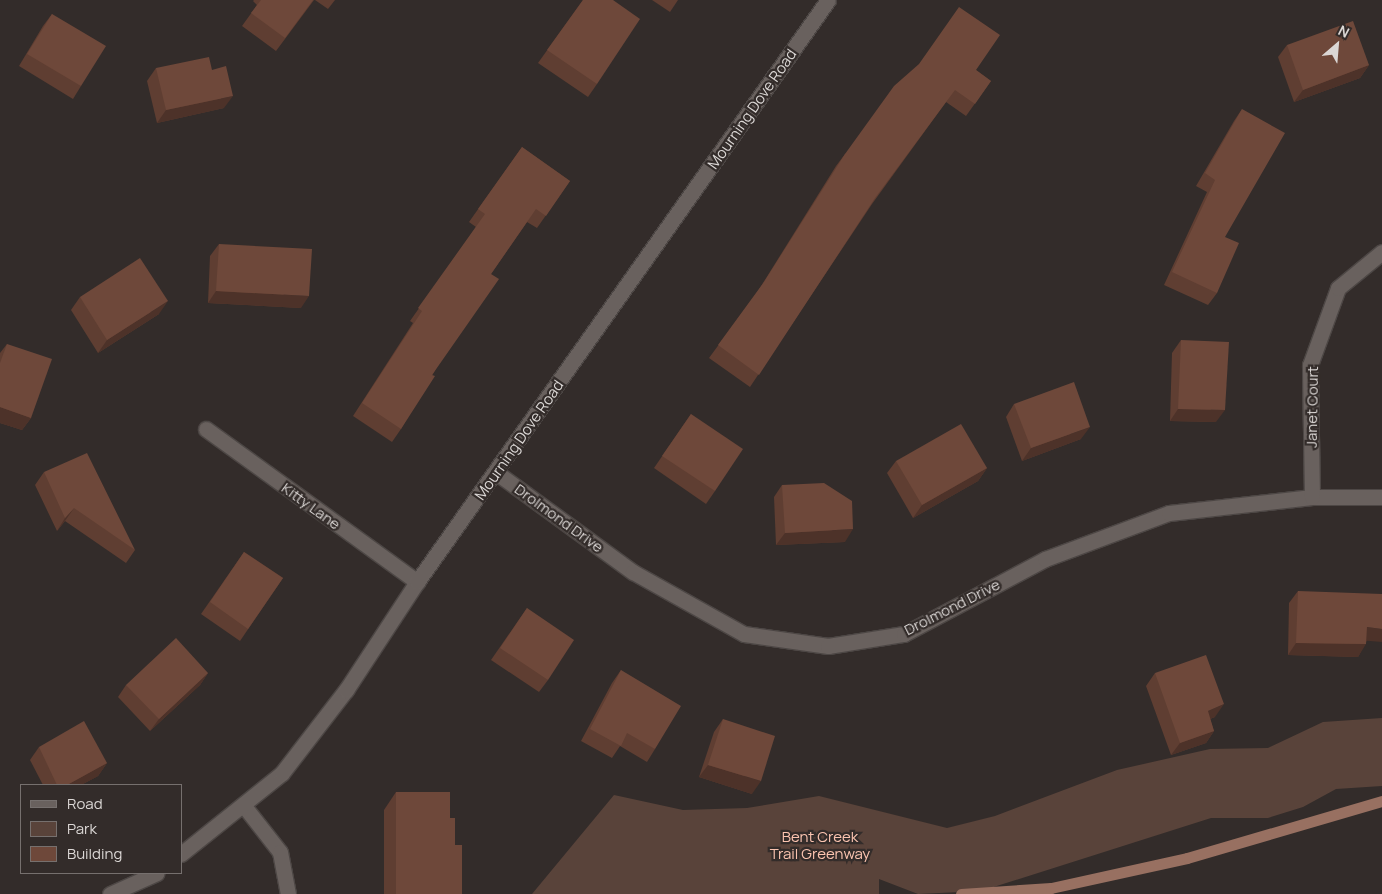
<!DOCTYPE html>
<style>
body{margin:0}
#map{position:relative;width:1382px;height:894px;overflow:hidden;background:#332c2a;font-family:Manrope,sans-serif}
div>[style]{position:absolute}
.green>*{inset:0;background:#59433a}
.stream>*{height:11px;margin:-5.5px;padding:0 5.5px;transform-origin:5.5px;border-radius:5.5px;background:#987061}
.roads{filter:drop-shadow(1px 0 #4d4745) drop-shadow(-1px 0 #4d4745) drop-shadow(0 1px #4d4745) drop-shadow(0 -1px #4d4745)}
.minor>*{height:15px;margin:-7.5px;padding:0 7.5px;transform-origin:7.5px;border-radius:7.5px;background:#69615e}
.wall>*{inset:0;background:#5f3e32}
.shaded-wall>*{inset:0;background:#4d3229}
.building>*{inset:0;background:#6e483a}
span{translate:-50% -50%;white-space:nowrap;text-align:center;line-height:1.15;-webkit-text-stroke:4.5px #332c2a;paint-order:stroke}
.street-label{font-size:15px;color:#dbd7d5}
.park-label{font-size:15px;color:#fbc4b0}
.legend{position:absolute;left:20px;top:784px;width:162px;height:90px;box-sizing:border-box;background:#332c2a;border:1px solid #76706e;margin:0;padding:6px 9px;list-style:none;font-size:15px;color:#dbd7d5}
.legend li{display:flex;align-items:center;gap:10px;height:25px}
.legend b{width:25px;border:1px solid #76706e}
.north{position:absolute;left:1312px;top:20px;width:50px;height:50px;-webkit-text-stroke:4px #332c2a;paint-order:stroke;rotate:27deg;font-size:14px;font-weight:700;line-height:20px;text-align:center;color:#dbd7d5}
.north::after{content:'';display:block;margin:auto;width:18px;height:22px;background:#dbd7d5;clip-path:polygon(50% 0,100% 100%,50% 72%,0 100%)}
</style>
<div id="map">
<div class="green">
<div style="clip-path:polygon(1382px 718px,1382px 786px,1336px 789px,1303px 807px,1268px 818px,1211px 818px,981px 891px,918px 894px,879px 879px,879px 894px,532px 894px,614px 795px,683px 810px,747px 808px,819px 796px,947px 828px,995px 816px,1117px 770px,1210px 749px,1268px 748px,1323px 722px)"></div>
</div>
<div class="stream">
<div style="left:961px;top:894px;width:90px;rotate:-3.8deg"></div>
<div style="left:1051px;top:888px;width:139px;rotate:-12.4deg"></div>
<div style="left:1187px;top:858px;width:203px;rotate:-16.3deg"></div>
</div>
<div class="roads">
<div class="minor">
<div style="left:206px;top:429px;width:261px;rotate:35.9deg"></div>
<div style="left:497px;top:473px;width:168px;rotate:36.1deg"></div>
<div style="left:633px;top:572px;width:127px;rotate:29.2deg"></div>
<div style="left:744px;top:634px;width:85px;rotate:8.1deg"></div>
<div style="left:828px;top:646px;width:77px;rotate:-9deg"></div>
<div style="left:904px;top:634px;width:160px;rotate:-28deg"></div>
<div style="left:1045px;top:559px;width:132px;rotate:-20.4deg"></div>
<div style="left:1169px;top:513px;width:144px;rotate:-6.4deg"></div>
<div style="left:1312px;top:497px;width:70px"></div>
<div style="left:1312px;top:497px;width:132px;rotate:-90.9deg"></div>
<div style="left:1310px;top:365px;width:82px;rotate:-70deg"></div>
<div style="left:1338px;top:288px;width:57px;rotate:-39.3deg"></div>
<div style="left:244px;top:806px;width:58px;rotate:52deg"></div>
<div style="left:280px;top:852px;width:43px;rotate:79.2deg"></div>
<div style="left:181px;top:854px;width:129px;rotate:-38.7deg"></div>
<div style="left:282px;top:773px;width:105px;rotate:-52.4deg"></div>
<div style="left:346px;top:690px;width:129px;rotate:-56.7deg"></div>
<div style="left:417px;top:582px;width:712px;rotate:-54.77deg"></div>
<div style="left:110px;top:894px;width:51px;rotate:-24.1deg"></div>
</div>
</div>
<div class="wall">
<div style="clip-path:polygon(254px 0,314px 0,276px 51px,242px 26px,257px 5px,253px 1px)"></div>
<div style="clip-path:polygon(315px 0,335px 0,328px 9px)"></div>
<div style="clip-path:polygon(583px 0,597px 84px,588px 97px,538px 63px)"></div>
<div style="clip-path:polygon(652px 0,678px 0,670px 12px)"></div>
<div style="clip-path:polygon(52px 14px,81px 86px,73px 99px,19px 66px,43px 26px)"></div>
<div style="clip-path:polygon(1287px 45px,1369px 65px,1360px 78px,1294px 102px,1278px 57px)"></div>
<div style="clip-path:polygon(156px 68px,212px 70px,224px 108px,157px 123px,147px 81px)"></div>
<div style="clip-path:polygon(976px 70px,991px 81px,966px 116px,946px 102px,872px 204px,750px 387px,709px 358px,758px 291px,836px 166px,845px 154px)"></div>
<div style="clip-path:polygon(1242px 109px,1217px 293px,1208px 305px,1164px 285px,1207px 192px,1196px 186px,1234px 121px)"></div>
<div style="clip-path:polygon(522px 147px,570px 181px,537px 228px,527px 222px,491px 274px,401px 429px,392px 442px,353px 416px,413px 323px,410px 321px,476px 227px,469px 222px)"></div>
<div style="clip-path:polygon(219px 244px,301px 308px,208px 303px,210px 256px)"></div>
<div style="clip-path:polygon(80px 297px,159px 314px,98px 353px,71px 310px)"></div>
<div style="clip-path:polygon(1181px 340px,1216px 422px,1170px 421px,1172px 353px)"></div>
<div style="clip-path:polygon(7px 344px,31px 418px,22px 430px,0 423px,0 353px)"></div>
<div style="clip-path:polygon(1014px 404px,1081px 439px,1022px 461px,1006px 417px)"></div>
<div style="clip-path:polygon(691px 414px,715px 491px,706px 504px,654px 468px)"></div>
<div style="clip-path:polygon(896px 461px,987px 468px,978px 481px,913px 518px,887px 473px)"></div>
<div style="clip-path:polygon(44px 472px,135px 550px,126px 563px,65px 521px,57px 531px,35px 485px)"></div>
<div style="clip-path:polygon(782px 485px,845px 542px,776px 545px,774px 497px)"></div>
<div style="clip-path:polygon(244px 552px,283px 578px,240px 641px,201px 614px)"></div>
<div style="clip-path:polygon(1298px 591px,1367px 640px,1358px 657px,1288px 655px,1289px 603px)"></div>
<div style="clip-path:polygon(527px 608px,548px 680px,539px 692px,491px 660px)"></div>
<div style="clip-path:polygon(621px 670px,655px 749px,647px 762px,620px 746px,612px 758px,581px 741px,612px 683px)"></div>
<div style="clip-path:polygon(208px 673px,200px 685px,150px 731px,118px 697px,126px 685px)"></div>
<div style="clip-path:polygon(1155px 673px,1215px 717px,1210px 719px,1214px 731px,1206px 743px,1171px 755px,1146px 686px)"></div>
<div style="clip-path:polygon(723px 719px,752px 794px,699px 777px,714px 732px)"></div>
<div style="clip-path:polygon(39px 747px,107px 763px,98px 776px,81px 785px,43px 785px,30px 760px)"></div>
<div style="clip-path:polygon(396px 792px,450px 818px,462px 894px,384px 894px,384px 810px)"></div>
</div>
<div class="shaded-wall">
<div style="clip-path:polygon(1369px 65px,1360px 78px,1294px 102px,1303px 90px)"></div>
<div style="clip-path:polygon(233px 96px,224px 108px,157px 123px,166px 110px)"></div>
<div style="clip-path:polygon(216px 291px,309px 296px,301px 308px,208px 303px)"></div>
<div style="clip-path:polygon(168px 301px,159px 314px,98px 353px,107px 340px)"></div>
<div style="clip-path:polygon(0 407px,31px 418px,22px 430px,0 423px)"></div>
<div style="clip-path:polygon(1178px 409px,1225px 410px,1216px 422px,1170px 421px)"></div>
<div style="clip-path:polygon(1090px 427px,1081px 439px,1022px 461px,1031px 448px)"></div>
<div style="clip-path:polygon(987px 468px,978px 481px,913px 518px,922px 505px)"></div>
<div style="clip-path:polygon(74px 508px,65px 521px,57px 531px,65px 518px)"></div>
<div style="clip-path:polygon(853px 529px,845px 542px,776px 545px,785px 533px)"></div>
<div style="clip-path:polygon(1367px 627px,1382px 629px,1382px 642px,1358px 640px)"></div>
<div style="clip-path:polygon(1296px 643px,1366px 644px,1358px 657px,1288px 655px)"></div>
<div style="clip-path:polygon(208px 673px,200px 685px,150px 731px,159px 719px)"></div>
<div style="clip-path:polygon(1224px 704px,1215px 717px,1199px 723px,1208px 711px)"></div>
<div style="clip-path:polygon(1214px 731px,1206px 743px,1171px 755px,1180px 743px)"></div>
<div style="clip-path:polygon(107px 763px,98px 776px,81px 785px,67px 785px)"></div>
<div style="clip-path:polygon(708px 765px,761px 781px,752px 794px,699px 777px)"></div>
</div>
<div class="building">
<div style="clip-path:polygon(261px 0,313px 0,285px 38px,251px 13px)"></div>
<div style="clip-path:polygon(583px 0,613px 0,640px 19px,597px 84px,547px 50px)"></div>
<div style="clip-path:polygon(959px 7px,1000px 35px,976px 70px,991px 81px,975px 104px,955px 90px,875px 198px,759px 375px,718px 345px,764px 282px,845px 154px,894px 86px,919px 64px)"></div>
<div style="clip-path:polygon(52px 14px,106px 46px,81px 86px,27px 54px)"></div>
<div style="clip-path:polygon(1353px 21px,1369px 65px,1303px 90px,1287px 45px)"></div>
<div style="clip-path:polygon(209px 57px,212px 70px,226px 66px,233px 96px,166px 110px,156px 68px)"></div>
<div style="clip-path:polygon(1242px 109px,1285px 133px,1225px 237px,1239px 243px,1217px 293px,1172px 272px,1215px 180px,1205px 173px)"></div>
<div style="clip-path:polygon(522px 147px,570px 181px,546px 216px,536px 209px,491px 274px,499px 279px,432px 375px,435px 376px,401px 429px,362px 403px,422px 311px,418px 308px,485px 214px,478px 209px)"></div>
<div style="clip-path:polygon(219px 244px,312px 249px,309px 296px,216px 291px)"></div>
<div style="clip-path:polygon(140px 258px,168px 301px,107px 340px,80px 297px)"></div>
<div style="clip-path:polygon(1181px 340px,1229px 342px,1225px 410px,1178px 409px)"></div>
<div style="clip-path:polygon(7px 344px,52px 359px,31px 418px,0 407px,0 363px)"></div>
<div style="clip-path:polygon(1074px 382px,1090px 427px,1031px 448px,1014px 404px)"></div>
<div style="clip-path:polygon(691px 414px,743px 449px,715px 491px,662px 456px)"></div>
<div style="clip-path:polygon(961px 424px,987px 468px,922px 505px,896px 461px)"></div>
<div style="clip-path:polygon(87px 453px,135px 550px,74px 508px,65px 518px,44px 472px)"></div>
<div style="clip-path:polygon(824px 483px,852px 501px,853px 529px,785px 533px,782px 485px)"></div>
<div style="clip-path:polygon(244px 552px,283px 578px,248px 629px,210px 602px)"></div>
<div style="clip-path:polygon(1298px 591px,1382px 594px,1382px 629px,1367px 627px,1366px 644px,1296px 643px)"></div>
<div style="clip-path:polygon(527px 608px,574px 640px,548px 680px,500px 648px)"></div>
<div style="clip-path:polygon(176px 638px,208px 673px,159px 719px,126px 685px)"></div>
<div style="clip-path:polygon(1206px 655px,1224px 704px,1208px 711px,1214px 731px,1180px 743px,1155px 673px)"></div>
<div style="clip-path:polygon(621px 670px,681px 706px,655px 749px,627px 733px,621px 746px,590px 729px)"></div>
<div style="clip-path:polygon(723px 719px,775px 736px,761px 781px,708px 765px)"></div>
<div style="clip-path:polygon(84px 721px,107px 763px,67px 785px,57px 785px,39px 747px)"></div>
<div style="clip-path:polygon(396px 792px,450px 792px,450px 818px,455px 818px,455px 845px,462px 845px,462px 894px,396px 894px)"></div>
</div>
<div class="street-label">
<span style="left:752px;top:109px;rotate:-55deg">Mourning Dove Road</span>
<span style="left:1312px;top:407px;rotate:-89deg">Janet Court</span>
<span style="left:519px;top:440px;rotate:-55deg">Mourning Dove Road</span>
<span style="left:311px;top:506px;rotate:36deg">Kitty Lane</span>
<span style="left:559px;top:518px;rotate:36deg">Drolmond Drive</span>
<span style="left:952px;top:607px;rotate:-27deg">Drolmond Drive</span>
</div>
<div class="park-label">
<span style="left:820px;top:845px">Bent Creek<br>Trail Greenway</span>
</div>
<ul class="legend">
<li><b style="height:6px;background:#69615e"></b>Road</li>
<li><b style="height:14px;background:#59433a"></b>Park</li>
<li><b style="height:14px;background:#6e483a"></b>Building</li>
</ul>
<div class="north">N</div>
</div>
